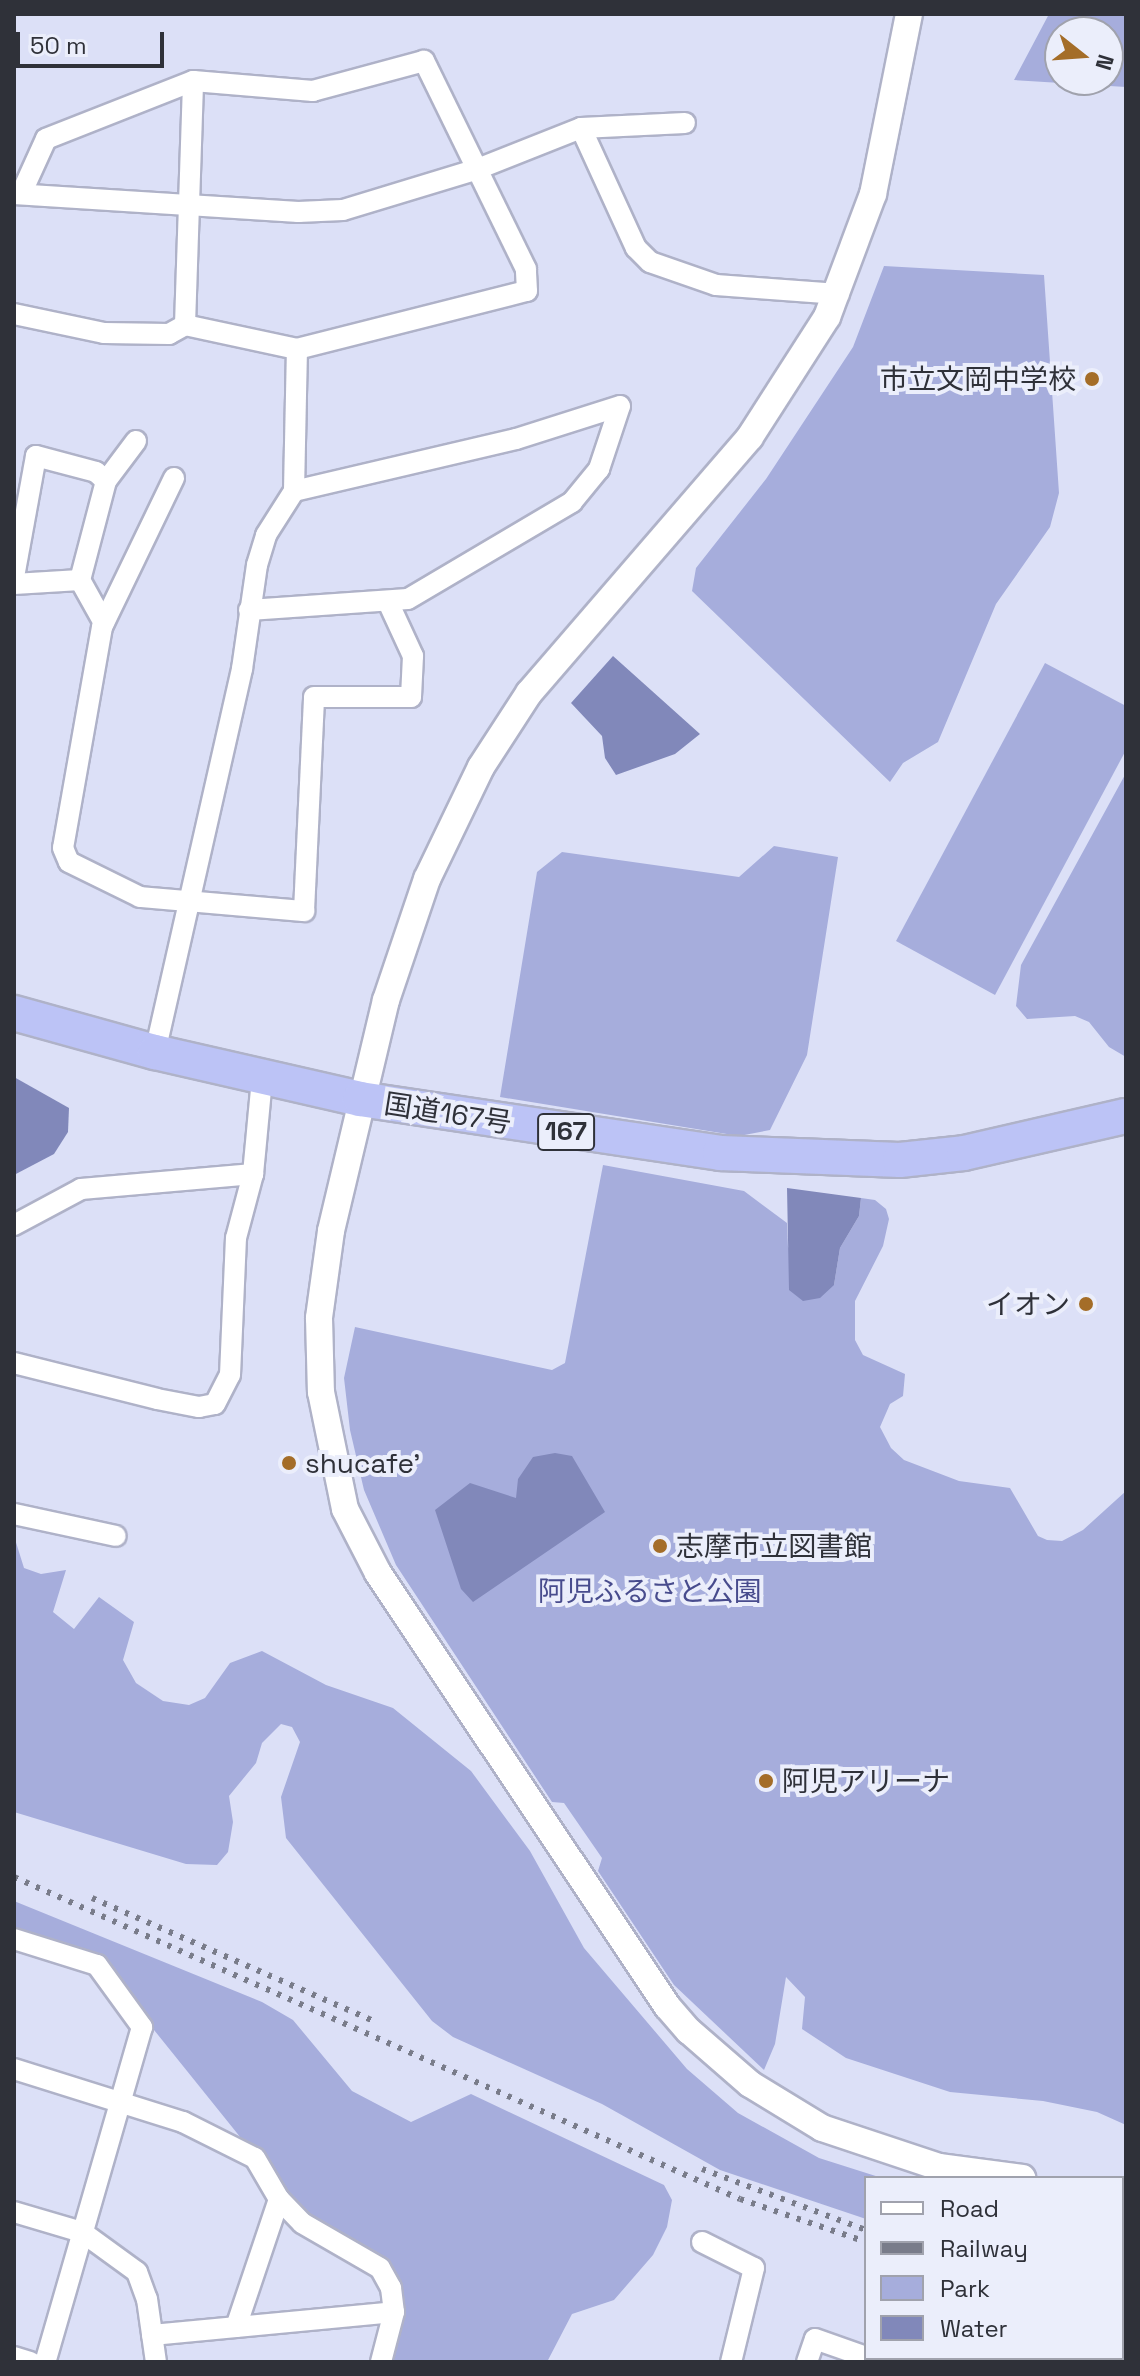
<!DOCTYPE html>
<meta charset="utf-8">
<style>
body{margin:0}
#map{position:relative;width:1140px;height:2376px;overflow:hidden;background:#dce0f7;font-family:"Space Grotesk","Noto Sans JP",sans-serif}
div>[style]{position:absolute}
.green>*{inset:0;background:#a6addc}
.water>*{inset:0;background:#8188ba}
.roads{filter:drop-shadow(2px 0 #afb2c8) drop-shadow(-2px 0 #afb2c8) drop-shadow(0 2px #afb2c8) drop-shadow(0 -2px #afb2c8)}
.minor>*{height:20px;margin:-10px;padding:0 10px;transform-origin:10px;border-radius:10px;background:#fff}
.tertiary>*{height:26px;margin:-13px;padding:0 13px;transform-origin:13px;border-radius:13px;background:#fff}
.trunk>*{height:34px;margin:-17px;padding:0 17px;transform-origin:17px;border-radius:17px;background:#bcc3f6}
.rail>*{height:6px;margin-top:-3px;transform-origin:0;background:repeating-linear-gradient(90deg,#797c8a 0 4px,transparent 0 12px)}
.dots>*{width:22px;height:22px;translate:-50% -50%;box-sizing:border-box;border:4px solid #ebeefb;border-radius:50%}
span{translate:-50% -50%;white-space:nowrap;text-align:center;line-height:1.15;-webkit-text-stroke:8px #ebeefb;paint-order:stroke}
.shield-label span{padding:2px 6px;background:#ebeefb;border:2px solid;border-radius:6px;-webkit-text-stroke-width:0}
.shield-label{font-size:26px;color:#2f3139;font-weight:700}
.poi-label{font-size:28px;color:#2f3139}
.right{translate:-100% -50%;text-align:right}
.left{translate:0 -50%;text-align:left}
.street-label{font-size:28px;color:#2f3139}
.park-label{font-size:28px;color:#484c8d}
.frame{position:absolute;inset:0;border:16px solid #2f3139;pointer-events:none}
.legend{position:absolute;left:864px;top:2176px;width:260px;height:184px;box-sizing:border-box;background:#ebeefb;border:2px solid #a0a2ad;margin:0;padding:10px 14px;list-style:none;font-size:24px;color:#2f3139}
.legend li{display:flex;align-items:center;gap:16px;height:40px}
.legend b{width:40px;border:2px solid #a0a2ad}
.north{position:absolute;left:1044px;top:16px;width:80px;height:80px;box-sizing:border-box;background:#ebeefb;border:2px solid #a0a2ad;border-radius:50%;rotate:107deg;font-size:22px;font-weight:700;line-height:32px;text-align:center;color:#2f3139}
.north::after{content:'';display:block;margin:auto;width:28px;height:36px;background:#a46d28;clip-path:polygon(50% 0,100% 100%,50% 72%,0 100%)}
.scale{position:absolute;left:16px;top:32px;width:148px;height:36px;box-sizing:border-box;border:4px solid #2f3139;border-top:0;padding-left:10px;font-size:24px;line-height:28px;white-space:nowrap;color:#2f3139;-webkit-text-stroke:6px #ebeefb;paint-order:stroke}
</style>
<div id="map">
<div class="green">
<div style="clip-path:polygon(evenodd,1049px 14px,1126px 14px,1126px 87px,1014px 80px,1049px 14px,1060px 32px,1108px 32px,1108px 80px,1060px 80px,1060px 32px)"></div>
<div style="clip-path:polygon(884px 266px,1044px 275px,1059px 493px,1050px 527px,996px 604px,938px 742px,903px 763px,890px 782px,692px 591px,696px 568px,766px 479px,853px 347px)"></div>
<div style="clip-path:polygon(1045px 663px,1126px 706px,1126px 750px,995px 995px,896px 941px)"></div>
<div style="clip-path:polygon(1126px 773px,1126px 1057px,1109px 1047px,1089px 1022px,1075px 1016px,1027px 1019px,1016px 1006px,1021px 965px)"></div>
<div style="clip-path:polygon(774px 846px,838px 857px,807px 1055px,770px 1130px,739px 1136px,500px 1097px,537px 872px,562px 852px,739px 877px)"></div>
<div style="clip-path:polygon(603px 1165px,744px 1191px,787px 1223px,788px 1247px,834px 1285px,840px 1248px,859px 1216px,861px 1198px,875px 1200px,886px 1209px,889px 1219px,883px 1246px,855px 1301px,855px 1340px,863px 1355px,905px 1374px,903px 1396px,890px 1404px,880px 1427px,891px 1448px,904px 1460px,959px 1481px,1010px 1488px,1038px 1536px,1047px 1540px,1062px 1541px,1083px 1530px,1126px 1491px,1126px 2125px,1097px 2112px,1043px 2101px,950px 2092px,846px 2058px,802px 2029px,805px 1997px,786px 1977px,775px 2044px,764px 2070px,674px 1985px,598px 1871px,602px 1858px,564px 1803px,552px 1802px,396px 1565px,364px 1490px,350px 1430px,344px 1378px,355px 1327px,552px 1370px,565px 1363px)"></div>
<div style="clip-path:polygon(14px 1536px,24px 1568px,41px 1574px,66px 1570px,53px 1612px,74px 1629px,99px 1597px,134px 1622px,123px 1660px,136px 1683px,163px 1701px,189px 1705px,205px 1698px,230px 1663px,262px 1651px,326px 1685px,393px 1708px,471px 1771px,530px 1851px,584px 1948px,687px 2069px,738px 2113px,819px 2158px,882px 2178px,866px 2178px,866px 2219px,720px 2170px,602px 2104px,453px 2037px,432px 2021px,286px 1838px,281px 1797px,300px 1742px,292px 1727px,281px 1724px,262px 1743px,256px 1763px,229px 1796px,233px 1822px,228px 1852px,217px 1865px,186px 1864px,14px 1812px)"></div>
<div style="clip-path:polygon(14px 1901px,262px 2002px,293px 2020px,352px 2091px,411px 2122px,471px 2094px,664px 2185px,672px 2200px,667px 2227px,653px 2255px,614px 2300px,572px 2314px,547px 2362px,389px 2362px,385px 2263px,369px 2248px,340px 2238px,303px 2215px,117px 1984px,112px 1967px,14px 1928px)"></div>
</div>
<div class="water">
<div style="clip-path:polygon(613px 656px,700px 734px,675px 754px,616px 775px,605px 758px,602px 736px,571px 703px)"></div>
<div style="clip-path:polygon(14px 1077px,69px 1108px,68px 1132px,54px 1154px,14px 1175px)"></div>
<div style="clip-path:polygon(787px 1188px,861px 1198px,859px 1216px,840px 1248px,834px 1285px,820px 1298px,803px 1301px,789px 1290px)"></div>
<div style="clip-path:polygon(555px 1453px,572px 1456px,605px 1512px,473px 1602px,461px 1589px,435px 1510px,470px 1483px,516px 1498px,518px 1479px,533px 1457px)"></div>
</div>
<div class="roads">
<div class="minor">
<div style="left:581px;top:128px;width:132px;rotate:65.4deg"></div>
<div style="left:636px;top:248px;width:20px;rotate:45deg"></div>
<div style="left:650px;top:262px;width:70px;rotate:19.2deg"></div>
<div style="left:716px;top:285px;width:123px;rotate:4.2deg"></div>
<div style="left:14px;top:194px;width:285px;rotate:3.6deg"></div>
<div style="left:298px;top:212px;width:45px;rotate:-2.5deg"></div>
<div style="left:343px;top:210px;width:138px;rotate:-16.9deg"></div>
<div style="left:475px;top:170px;width:114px;rotate:-21.6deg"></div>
<div style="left:581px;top:128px;width:104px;rotate:-2.8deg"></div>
<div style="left:14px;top:314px;width:92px;rotate:11.9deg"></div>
<div style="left:104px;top:333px;width:65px;rotate:0.9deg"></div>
<div style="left:169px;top:334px;width:18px;rotate:-29deg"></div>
<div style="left:185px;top:325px;width:115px;rotate:12.1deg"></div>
<div style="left:297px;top:349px;width:237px;rotate:-14.2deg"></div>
<div style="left:527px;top:291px;width:22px;rotate:-93deg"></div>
<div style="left:526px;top:269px;width:232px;rotate:-116.1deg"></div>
<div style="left:424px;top:61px;width:115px;rotate:164.9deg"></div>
<div style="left:313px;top:91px;width:120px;rotate:-175.2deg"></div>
<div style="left:193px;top:81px;width:158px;rotate:158.5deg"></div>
<div style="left:46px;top:139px;width:60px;rotate:114.4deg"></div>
<div style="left:185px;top:325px;width:244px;rotate:-88.1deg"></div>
<div style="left:174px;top:478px;width:165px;rotate:115.8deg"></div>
<div style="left:102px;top:627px;width:224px;rotate:100deg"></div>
<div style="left:63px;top:848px;width:15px;rotate:67deg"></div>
<div style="left:69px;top:862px;width:79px;rotate:26.2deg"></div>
<div style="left:140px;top:897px;width:165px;rotate:4.9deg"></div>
<div style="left:304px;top:911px;width:214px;rotate:-87.3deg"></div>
<div style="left:314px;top:697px;width:97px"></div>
<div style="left:411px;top:697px;width:41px;rotate:-87.2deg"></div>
<div style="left:413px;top:656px;width:57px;rotate:-114.8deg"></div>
<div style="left:106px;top:481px;width:50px;rotate:-53.1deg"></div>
<div style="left:14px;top:577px;width:123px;rotate:-79.7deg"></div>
<div style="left:36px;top:456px;width:62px;rotate:14.9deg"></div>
<div style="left:96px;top:472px;width:13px;rotate:42deg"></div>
<div style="left:106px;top:481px;width:102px;rotate:104.7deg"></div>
<div style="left:80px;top:580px;width:49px;rotate:60.8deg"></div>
<div style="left:14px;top:584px;width:66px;rotate:-3.5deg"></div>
<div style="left:249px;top:610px;width:159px;rotate:-4deg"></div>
<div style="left:408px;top:599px;width:191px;rotate:-30.6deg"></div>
<div style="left:572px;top:502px;width:43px;rotate:-50.7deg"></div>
<div style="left:599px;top:469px;width:66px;rotate:-71.6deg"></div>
<div style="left:620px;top:406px;width:109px;rotate:162.4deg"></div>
<div style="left:516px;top:439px;width:228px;rotate:166.8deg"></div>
<div style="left:155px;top:1052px;width:393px;rotate:-77.2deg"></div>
<div style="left:242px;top:669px;width:105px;rotate:-81.8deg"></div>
<div style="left:257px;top:565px;width:31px;rotate:-73deg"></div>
<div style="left:266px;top:535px;width:52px;rotate:-57.5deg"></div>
<div style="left:294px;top:491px;width:142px;rotate:-88.8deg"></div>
<div style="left:14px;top:1225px;width:76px;rotate:-28.2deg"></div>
<div style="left:81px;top:1189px;width:173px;rotate:-5deg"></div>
<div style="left:253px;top:1174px;width:95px;rotate:-84.6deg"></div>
<div style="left:14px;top:1363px;width:147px;rotate:14.1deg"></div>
<div style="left:157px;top:1399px;width:43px;rotate:10.8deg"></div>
<div style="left:199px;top:1407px;width:16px;rotate:-11deg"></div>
<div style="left:215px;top:1404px;width:33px;rotate:-63deg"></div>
<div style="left:230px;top:1375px;width:137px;rotate:-87.5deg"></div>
<div style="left:236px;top:1238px;width:66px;rotate:-75.1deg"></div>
<div style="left:14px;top:1514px;width:104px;rotate:12.2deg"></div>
<div style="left:14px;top:1939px;width:87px;rotate:17.4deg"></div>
<div style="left:97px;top:1965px;width:77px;rotate:54deg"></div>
<div style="left:142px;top:2027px;width:349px;rotate:106.1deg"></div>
<div style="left:14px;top:2069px;width:177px;rotate:17.4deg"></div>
<div style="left:183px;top:2122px;width:80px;rotate:26.6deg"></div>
<div style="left:255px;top:2158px;width:48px;rotate:59.7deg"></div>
<div style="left:279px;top:2199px;width:33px;rotate:46deg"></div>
<div style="left:302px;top:2223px;width:90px;rotate:30deg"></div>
<div style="left:380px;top:2268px;width:23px;rotate:61deg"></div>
<div style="left:391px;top:2288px;width:24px;rotate:83deg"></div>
<div style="left:394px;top:2312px;width:52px;rotate:104.6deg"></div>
<div style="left:14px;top:2212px;width:71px;rotate:16.4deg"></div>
<div style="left:82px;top:2232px;width:68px;rotate:36deg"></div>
<div style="left:137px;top:2272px;width:29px;rotate:70deg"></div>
<div style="left:147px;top:2299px;width:64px;rotate:81.9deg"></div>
<div style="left:702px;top:2242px;width:58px;rotate:26.6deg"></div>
<div style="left:754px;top:2268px;width:97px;rotate:103.7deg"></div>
<div style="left:236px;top:2327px;width:135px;rotate:-71.4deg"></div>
<div style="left:152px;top:2335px;width:243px;rotate:-5.4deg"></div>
<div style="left:14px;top:2357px;width:17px;rotate:17deg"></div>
<div style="left:807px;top:2362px;width:24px;rotate:-71deg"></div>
<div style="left:815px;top:2339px;width:54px;rotate:19.4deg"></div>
</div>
<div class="tertiary">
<div style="left:909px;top:14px;width:184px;rotate:101.3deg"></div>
<div style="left:873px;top:194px;width:131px;rotate:110.5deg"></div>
<div style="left:827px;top:317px;width:143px;rotate:122.7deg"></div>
<div style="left:750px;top:437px;width:338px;rotate:130.8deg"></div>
<div style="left:529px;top:693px;width:88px;rotate:123deg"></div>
<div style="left:481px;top:767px;width:124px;rotate:115.7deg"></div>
<div style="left:427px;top:879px;width:128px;rotate:108.7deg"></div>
<div style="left:386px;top:1000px;width:237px;rotate:103.4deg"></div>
<div style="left:331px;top:1231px;width:88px;rotate:97.9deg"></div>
<div style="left:319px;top:1318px;width:74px;rotate:88.5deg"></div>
<div style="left:321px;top:1392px;width:119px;rotate:78.4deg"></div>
<div style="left:345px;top:1509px;width:72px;rotate:62.7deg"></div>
<div style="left:378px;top:1573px;width:521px;rotate:56.28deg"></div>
<div style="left:667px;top:2006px;width:33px;rotate:49deg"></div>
<div style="left:689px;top:2031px;width:81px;rotate:41deg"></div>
<div style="left:750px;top:2084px;width:84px;rotate:31.4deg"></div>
<div style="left:822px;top:2128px;width:123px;rotate:18.4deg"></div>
<div style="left:939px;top:2167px;width:84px;rotate:7.5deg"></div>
<div style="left:1122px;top:2205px;width:5px;rotate:37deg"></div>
</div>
<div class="trunk">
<div style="left:14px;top:1013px;width:146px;rotate:15.5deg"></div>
<div style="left:155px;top:1052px;width:210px;rotate:12.9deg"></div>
<div style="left:360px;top:1099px;width:364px;rotate:8.5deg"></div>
<div style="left:720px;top:1153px;width:180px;rotate:2.2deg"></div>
<div style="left:900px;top:1160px;width:64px;rotate:-6.2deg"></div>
<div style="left:964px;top:1153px;width:166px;rotate:-12.9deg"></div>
</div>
</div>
<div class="rail">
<div style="left:14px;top:1877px;width:794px;rotate:23.92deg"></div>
<div style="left:740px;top:2199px;width:133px;rotate:18.8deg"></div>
<div style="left:92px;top:1898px;width:308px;rotate:23.6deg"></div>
<div style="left:702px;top:2169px;width:175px;rotate:20.4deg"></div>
<div style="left:1122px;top:2275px;width:4px"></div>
</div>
<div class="dots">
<div style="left:1092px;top:379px;background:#a46d28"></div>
<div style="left:1086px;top:1304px;background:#a46d28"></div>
<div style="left:289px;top:1463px;background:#a46d28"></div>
<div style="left:660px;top:1546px;background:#a46d28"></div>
<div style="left:766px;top:1781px;background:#a46d28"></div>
</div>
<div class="shield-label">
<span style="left:566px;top:1132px">167</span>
</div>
<div class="poi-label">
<span class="right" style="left:1076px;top:379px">市立文岡中学校</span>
<span class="right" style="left:1070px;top:1304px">イオン</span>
<span class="left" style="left:305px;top:1463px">shucafe’</span>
<span class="left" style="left:676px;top:1546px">志摩市立図書館</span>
<span class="left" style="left:782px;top:1781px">阿児アリーナ</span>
</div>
<div class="street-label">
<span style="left:448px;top:1113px;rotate:9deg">国道167号</span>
</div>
<div class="park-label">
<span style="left:650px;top:1591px">阿児ふるさと公園</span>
</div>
<div class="frame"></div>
<ul class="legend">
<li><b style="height:10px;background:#fff"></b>Road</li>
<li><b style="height:10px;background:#797c8a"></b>Railway</li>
<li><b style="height:22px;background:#a6addc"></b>Park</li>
<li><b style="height:22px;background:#8188ba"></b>Water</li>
</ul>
<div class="north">N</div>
<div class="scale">50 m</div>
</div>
